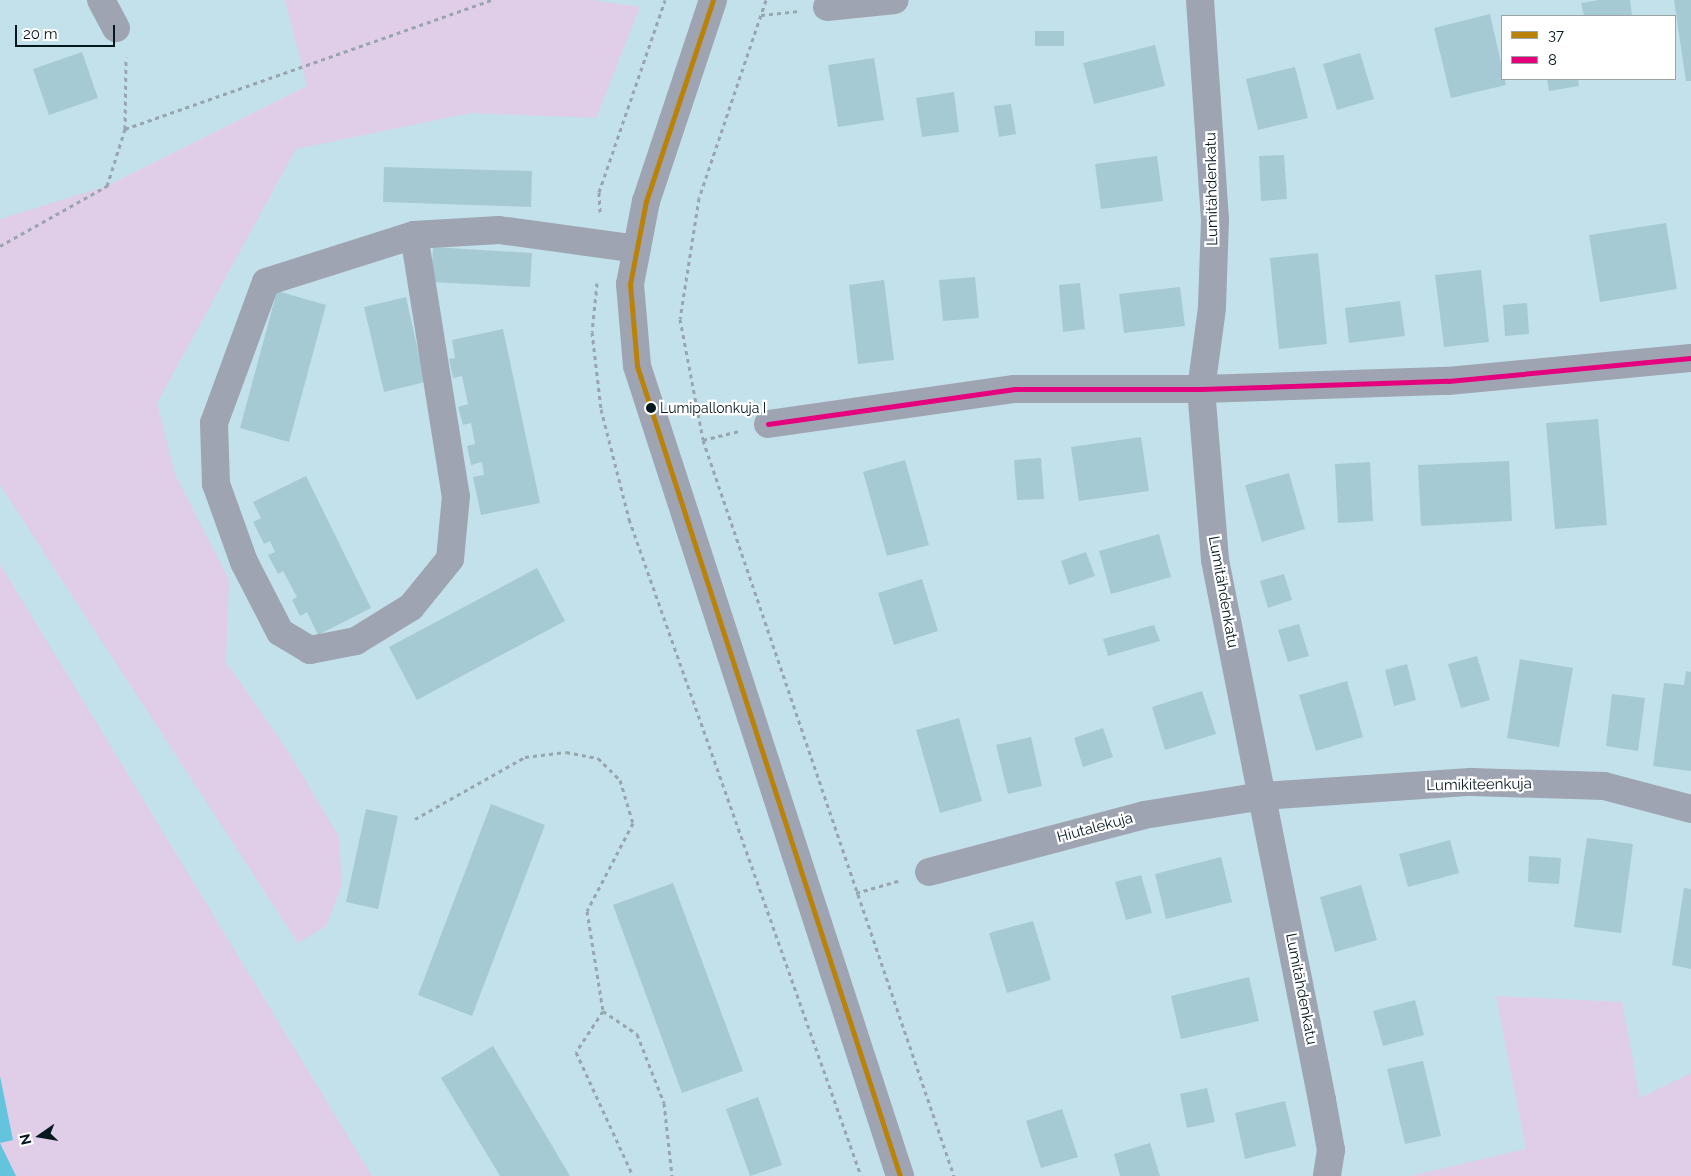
<!DOCTYPE html>
<meta charset="utf-8">
<style>
body{margin:0}
#map{position:relative;width:1691px;height:1176px;overflow:hidden;background:#c3e1ea;font-family:Raleway,sans-serif}
div>[style]{position:absolute}
.green>*{inset:0;background:#e0cde7}
.water>*{inset:0;background:#65c4dd}
.building>*{inset:0;background:#a5cad4}
.path>*{height:3px;margin-top:-1.5px;transform-origin:0;background:repeating-linear-gradient(90deg,#98a5ae 0 4px,transparent 0 8px)}
.minor>*{height:28px;margin:-14px;padding:0 14px;transform-origin:14px;border-radius:14px;background:#9ea4b2}
.bus-1>*{height:5px;margin:-2.5px;padding:0 2.5px;transform-origin:2.5px;border-radius:2.5px;background:#ba8208}
.bus-2>*{height:5px;margin:-2.5px;padding:0 2.5px;transform-origin:2.5px;border-radius:2.5px;background:#e5007d}
.dots>*{width:14px;height:14px;translate:-50% -50%;box-sizing:border-box;border:2px solid #fff;border-radius:50%}
span{translate:-50% -50%;white-space:nowrap;text-align:center;line-height:1.15;-webkit-text-stroke:4.5px #fff;paint-order:stroke}
.bus-label{font-size:14px;color:#04181e}
.left{translate:0 -50%;text-align:left}
.street-label{font-size:15px;color:#04181e}
.legend{position:absolute;left:1501px;top:15px;width:175px;height:65px;box-sizing:border-box;background:#fff;border:1px solid #9ba3a5;margin:0;padding:6px 9px;list-style:none;font-size:15px;color:#04181e}
.legend li{display:flex;align-items:center;gap:10px;height:25px}
.legend b{width:25px;border:1px solid #9ba3a5}
.north{position:absolute;left:15px;top:1111px;width:50px;height:50px;-webkit-text-stroke:4px #fff;paint-order:stroke;rotate:257deg;font-size:14px;font-weight:700;line-height:20px;text-align:center;color:#04181e}
.north::after{content:'';display:block;margin:auto;width:18px;height:22px;background:#04181e;clip-path:polygon(50% 0,100% 100%,50% 72%,0 100%)}
.scale{position:absolute;left:15px;top:25px;width:100px;height:22px;box-sizing:border-box;border:2px solid #04181e;border-top:0;padding-left:6px;font-size:15px;line-height:18px;white-space:nowrap;color:#04181e;-webkit-text-stroke:4px #fff;paint-order:stroke}
</style>
<div id="map">
<div class="green">
<div style="clip-path:polygon(285px 0,592px 0,640px 7px,596px 118px,470px 113px,296px 149px,157px 403px,175px 474px,229px 580px,226px 662px,288px 751px,339px 837px,342px 885px,326px 926px,298px 943px,0 485px,0 219px,107px 186px,307px 86px)"></div>
<div style="clip-path:polygon(0 564px,372px 1176px,16px 1176px,7px 1162px,0 1143px,13px 1140px,0 1076px)"></div>
<div style="clip-path:polygon(1496px 996px,1622px 1002px,1640px 1098px,1691px 1073px,1691px 1176px,1410px 1176px,1526px 1149px)"></div>
</div>
<div class="water">
<div style="clip-path:polygon(0 1076px,13px 1140px,0 1143px,16px 1176px,0 1176px)"></div>
</div>
<div class="building">
<div style="clip-path:polygon(1599px 0,1630px 0,1632px 16px,1584px 16px,1581px 3px)"></div>
<div style="clip-path:polygon(1674px 0,1691px 0,1691px 81px,1686px 81px)"></div>
<div style="clip-path:polygon(1490px 14px,1506px 85px,1451px 98px,1434px 28px)"></div>
<div style="clip-path:polygon(1035px 31px,1064px 31px,1064px 46px,1035px 46px)"></div>
<div style="clip-path:polygon(1155px 45px,1165px 86px,1094px 104px,1083px 63px)"></div>
<div style="clip-path:polygon(82px 52px,98px 98px,49px 115px,33px 69px)"></div>
<div style="clip-path:polygon(1360px 53px,1374px 99px,1337px 110px,1323px 64px)"></div>
<div style="clip-path:polygon(874px 58px,884px 120px,838px 127px,828px 65px)"></div>
<div style="clip-path:polygon(1295px 67px,1308px 118px,1258px 130px,1246px 79px)"></div>
<div style="clip-path:polygon(1547px 79px,1578px 79px,1579px 86px,1549px 91px)"></div>
<div style="clip-path:polygon(954px 92px,959px 132px,922px 137px,916px 98px)"></div>
<div style="clip-path:polygon(1011px 104px,1016px 134px,999px 137px,994px 106px)"></div>
<div style="clip-path:polygon(1284px 155px,1287px 199px,1261px 201px,1259px 156px)"></div>
<div style="clip-path:polygon(1157px 156px,1163px 201px,1101px 209px,1095px 164px)"></div>
<div style="clip-path:polygon(384px 167px,532px 171px,531px 207px,383px 202px)"></div>
<div style="clip-path:polygon(1666px 223px,1677px 289px,1600px 302px,1589px 235px)"></div>
<div style="clip-path:polygon(433px 247px,532px 253px,530px 287px,431px 282px)"></div>
<div style="clip-path:polygon(1318px 253px,1327px 344px,1279px 349px,1270px 258px)"></div>
<div style="clip-path:polygon(1481px 270px,1489px 342px,1444px 347px,1435px 275px)"></div>
<div style="clip-path:polygon(975px 277px,979px 318px,943px 321px,939px 280px)"></div>
<div style="clip-path:polygon(884px 280px,894px 360px,858px 364px,849px 285px)"></div>
<div style="clip-path:polygon(1080px 283px,1085px 329px,1063px 332px,1059px 285px)"></div>
<div style="clip-path:polygon(1180px 287px,1185px 326px,1124px 333px,1119px 294px)"></div>
<div style="clip-path:polygon(277px 291px,326px 305px,289px 442px,240px 428px)"></div>
<div style="clip-path:polygon(406px 297px,425px 382px,384px 392px,364px 307px)"></div>
<div style="clip-path:polygon(1400px 301px,1405px 336px,1349px 343px,1345px 308px)"></div>
<div style="clip-path:polygon(1527px 303px,1529px 334px,1505px 336px,1503px 305px)"></div>
<div style="clip-path:polygon(503px 329px,540px 503px,481px 515px,473px 477px,484px 475px,482px 462px,471px 465px,467px 446px,475px 444px,471px 423px,463px 425px,458px 407px,468px 404px,462px 376px,453px 378px,449px 359px,455px 358px,452px 340px)"></div>
<div style="clip-path:polygon(1598px 419px,1607px 525px,1555px 529px,1546px 423px)"></div>
<div style="clip-path:polygon(1141px 437px,1149px 491px,1079px 501px,1071px 447px)"></div>
<div style="clip-path:polygon(1041px 458px,1044px 499px,1017px 500px,1014px 460px)"></div>
<div style="clip-path:polygon(905px 460px,929px 545px,887px 556px,863px 472px)"></div>
<div style="clip-path:polygon(1509px 461px,1512px 521px,1421px 526px,1418px 465px)"></div>
<div style="clip-path:polygon(1370px 462px,1373px 521px,1338px 523px,1335px 464px)"></div>
<div style="clip-path:polygon(1289px 473px,1305px 529px,1262px 542px,1245px 485px)"></div>
<div style="clip-path:polygon(306px 476px,371px 608px,318px 635px,307px 612px,300px 616px,292px 600px,297px 597px,283px 571px,278px 574px,268px 555px,275px 552px,270px 541px,264px 544px,253px 522px,261px 518px,253px 502px)"></div>
<div style="clip-path:polygon(1159px 534px,1171px 577px,1111px 594px,1099px 551px)"></div>
<div style="clip-path:polygon(1086px 552px,1095px 576px,1069px 585px,1061px 561px)"></div>
<div style="clip-path:polygon(537px 568px,565px 621px,417px 700px,389px 647px)"></div>
<div style="clip-path:polygon(1284px 574px,1292px 600px,1268px 608px,1260px 581px)"></div>
<div style="clip-path:polygon(922px 579px,938px 631px,894px 645px,878px 593px)"></div>
<div style="clip-path:polygon(1299px 624px,1309px 656px,1288px 662px,1278px 630px)"></div>
<div style="clip-path:polygon(1154px 625px,1160px 641px,1108px 656px,1103px 639px)"></div>
<div style="clip-path:polygon(1477px 656px,1490px 700px,1461px 708px,1448px 664px)"></div>
<div style="clip-path:polygon(1520px 659px,1573px 668px,1559px 747px,1507px 738px)"></div>
<div style="clip-path:polygon(1407px 664px,1416px 700px,1394px 706px,1385px 670px)"></div>
<div style="clip-path:polygon(1686px 671px,1691px 672px,1691px 771px,1653px 766px,1664px 683px,1684px 685px)"></div>
<div style="clip-path:polygon(1347px 681px,1363px 737px,1316px 751px,1299px 695px)"></div>
<div style="clip-path:polygon(1202px 691px,1216px 734px,1165px 750px,1152px 707px)"></div>
<div style="clip-path:polygon(1612px 694px,1645px 698px,1638px 751px,1606px 746px)"></div>
<div style="clip-path:polygon(959px 718px,982px 801px,940px 813px,916px 730px)"></div>
<div style="clip-path:polygon(1103px 728px,1113px 757px,1083px 767px,1074px 738px)"></div>
<div style="clip-path:polygon(1031px 737px,1042px 786px,1008px 794px,996px 745px)"></div>
<div style="clip-path:polygon(491px 804px,545px 825px,472px 1016px,418px 995px)"></div>
<div style="clip-path:polygon(366px 809px,398px 816px,378px 909px,346px 902px)"></div>
<div style="clip-path:polygon(1587px 838px,1633px 844px,1621px 933px,1574px 927px)"></div>
<div style="clip-path:polygon(1450px 840px,1459px 873px,1408px 887px,1399px 854px)"></div>
<div style="clip-path:polygon(1529px 856px,1561px 858px,1559px 884px,1528px 882px)"></div>
<div style="clip-path:polygon(1221px 857px,1232px 902px,1166px 919px,1155px 874px)"></div>
<div style="clip-path:polygon(1141px 875px,1152px 913px,1126px 920px,1115px 882px)"></div>
<div style="clip-path:polygon(673px 883px,743px 1071px,682px 1093px,613px 905px)"></div>
<div style="clip-path:polygon(1361px 885px,1377px 940px,1335px 952px,1320px 897px)"></div>
<div style="clip-path:polygon(1684px 888px,1691px 889px,1691px 969px,1672px 965px)"></div>
<div style="clip-path:polygon(1033px 921px,1051px 980px,1007px 993px,989px 933px)"></div>
<div style="clip-path:polygon(1249px 977px,1259px 1021px,1181px 1039px,1171px 996px)"></div>
<div style="clip-path:polygon(1415px 1000px,1424px 1035px,1383px 1046px,1373px 1011px)"></div>
<div style="clip-path:polygon(493px 1046px,570px 1176px,500px 1176px,441px 1078px)"></div>
<div style="clip-path:polygon(1423px 1061px,1441px 1136px,1405px 1144px,1387px 1069px)"></div>
<div style="clip-path:polygon(1207px 1088px,1215px 1122px,1187px 1128px,1180px 1094px)"></div>
<div style="clip-path:polygon(758px 1097px,782px 1165px,750px 1176px,726px 1109px)"></div>
<div style="clip-path:polygon(1285px 1101px,1296px 1146px,1245px 1159px,1235px 1113px)"></div>
<div style="clip-path:polygon(1062px 1109px,1078px 1157px,1041px 1168px,1026px 1121px)"></div>
<div style="clip-path:polygon(1150px 1143px,1160px 1176px,1120px 1176px,1114px 1154px)"></div>
</div>
<div class="path">
<div style="left:766px;top:0;width:209px;rotate:108.7deg"></div>
<div style="left:699px;top:198px;width:122px;rotate:98.9deg"></div>
<div style="left:680px;top:319px;width:123px;rotate:79.2deg"></div>
<div style="left:703px;top:440px;width:778px;rotate:71.17deg"></div>
<div style="left:761px;top:15px;width:37px;rotate:-6deg"></div>
<div style="left:125px;top:129px;width:388px;rotate:-19.4deg"></div>
<div style="left:600px;top:212px;width:20px;rotate:-93deg"></div>
<div style="left:599px;top:192px;width:203px;rotate:-71deg"></div>
<div style="left:0;top:246px;width:123px;rotate:-29.3deg"></div>
<div style="left:107px;top:186px;width:60px;rotate:-72.5deg"></div>
<div style="left:125px;top:129px;width:72px;rotate:-89.2deg"></div>
<div style="left:597px;top:283px;width:49px;rotate:95.8deg"></div>
<div style="left:592px;top:332px;width:78px;rotate:83.3deg"></div>
<div style="left:601px;top:409px;width:114px;rotate:75.7deg"></div>
<div style="left:629px;top:519px;width:697px;rotate:70.55deg"></div>
<div style="left:703px;top:440px;width:36px;rotate:-14deg"></div>
<div style="left:415px;top:819px;width:126px;rotate:-29.4deg"></div>
<div style="left:525px;top:757px;width:41px;rotate:-7deg"></div>
<div style="left:566px;top:752px;width:33px;rotate:11deg"></div>
<div style="left:598px;top:758px;width:31px;rotate:45deg"></div>
<div style="left:620px;top:780px;width:45px;rotate:73.2deg"></div>
<div style="left:633px;top:823px;width:99px;rotate:117.6deg"></div>
<div style="left:587px;top:911px;width:101px;rotate:80.9deg"></div>
<div style="left:603px;top:1011px;width:49px;rotate:123.4deg"></div>
<div style="left:576px;top:1052px;width:136px;rotate:65.3deg"></div>
<div style="left:856px;top:893px;width:47px;rotate:-16.1deg"></div>
<div style="left:603px;top:1011px;width:41px;rotate:34.1deg"></div>
<div style="left:637px;top:1034px;width:74px;rotate:68.6deg"></div>
<div style="left:664px;top:1103px;width:73px;rotate:83.7deg"></div>
</div>
<div class="minor">
<div style="left:101px;top:0;width:32px;rotate:62deg"></div>
<div style="left:713px;top:0;width:212px;rotate:108.4deg"></div>
<div style="left:646px;top:201px;width:85px;rotate:100.9deg"></div>
<div style="left:630px;top:284px;width:82px;rotate:85.1deg"></div>
<div style="left:637px;top:366px;width:852px;rotate:72.01deg"></div>
<div style="left:1200px;top:0;width:221px;rotate:86.1deg"></div>
<div style="left:1215px;top:220px;width:88px;rotate:92deg"></div>
<div style="left:1212px;top:308px;width:82px;rotate:97.7deg"></div>
<div style="left:1201px;top:389px;width:172px;rotate:85.3deg"></div>
<div style="left:1215px;top:560px;width:550px;rotate:78.79deg"></div>
<div style="left:1322px;top:1100px;width:51px;rotate:79.8deg"></div>
<div style="left:1331px;top:1150px;width:26px;rotate:99deg"></div>
<div style="left:827px;top:7px;width:68px;rotate:-5.9deg"></div>
<div style="left:414px;top:235px;width:264px;rotate:80.9deg"></div>
<div style="left:456px;top:496px;width:63px;rotate:95.4deg"></div>
<div style="left:450px;top:559px;width:62px;rotate:129.1deg"></div>
<div style="left:411px;top:607px;width:65px;rotate:148.3deg"></div>
<div style="left:356px;top:641px;width:47px;rotate:168.9deg"></div>
<div style="left:310px;top:650px;width:35px;rotate:-149deg"></div>
<div style="left:280px;top:632px;width:79px;rotate:-117.2deg"></div>
<div style="left:244px;top:562px;width:83px;rotate:-109.7deg"></div>
<div style="left:216px;top:484px;width:61px;rotate:-91.9deg"></div>
<div style="left:214px;top:423px;width:150px;rotate:-69.8deg"></div>
<div style="left:266px;top:282px;width:155px;rotate:-17.6deg"></div>
<div style="left:414px;top:235px;width:85px;rotate:-3.4deg"></div>
<div style="left:499px;top:230px;width:139px;rotate:7.8deg"></div>
<div style="left:768px;top:424px;width:249px;rotate:-8.1deg"></div>
<div style="left:1015px;top:389px;width:186px"></div>
<div style="left:1201px;top:389px;width:247px;rotate:-1.9deg"></div>
<div style="left:1448px;top:381px;width:244px;rotate:-5.4deg"></div>
<div style="left:929px;top:872px;width:222px;rotate:-14.8deg"></div>
<div style="left:1144px;top:815px;width:121px;rotate:-9.1deg"></div>
<div style="left:1263px;top:796px;width:208px;rotate:-3.9deg"></div>
<div style="left:1471px;top:782px;width:133px;rotate:1.7deg"></div>
<div style="left:1604px;top:786px;width:90px;rotate:14.8deg"></div>
</div>
<div class="bus-1">
<div style="left:713px;top:0;width:212px;rotate:108.4deg"></div>
<div style="left:646px;top:201px;width:85px;rotate:100.9deg"></div>
<div style="left:630px;top:284px;width:82px;rotate:85.1deg"></div>
<div style="left:637px;top:366px;width:852px;rotate:72.01deg"></div>
</div>
<div class="bus-2">
<div style="left:768px;top:424px;width:249px;rotate:-8.1deg"></div>
<div style="left:1015px;top:389px;width:186px"></div>
<div style="left:1201px;top:389px;width:247px;rotate:-1.9deg"></div>
<div style="left:1448px;top:381px;width:244px;rotate:-5.4deg"></div>
</div>
<div class="dots">
<div style="left:651px;top:408px;background:#04181e"></div>
</div>
<div class="bus-label">
<span class="left" style="left:660px;top:408px">Lumipallonkuja I</span>
</div>
<div class="street-label">
<span style="left:1212px;top:189px;rotate:-91deg">Lumitähdenkatu</span>
<span style="left:1223px;top:592px;rotate:80deg">Lumitähdenkatu</span>
<span style="left:1479px;top:785px;rotate:-1deg">Lumikiteenkuja</span>
<span style="left:1095px;top:828px;rotate:-15deg">Hiutalekuja</span>
<span style="left:1301px;top:989px;rotate:79deg">Lumitähdenkatu</span>
</div>
<ul class="legend">
<li><b style="height:6px;background:#ba8208"></b>37</li>
<li><b style="height:6px;background:#e5007d"></b>8</li>
</ul>
<div class="north">N</div>
<div class="scale">20 m</div>
</div>
